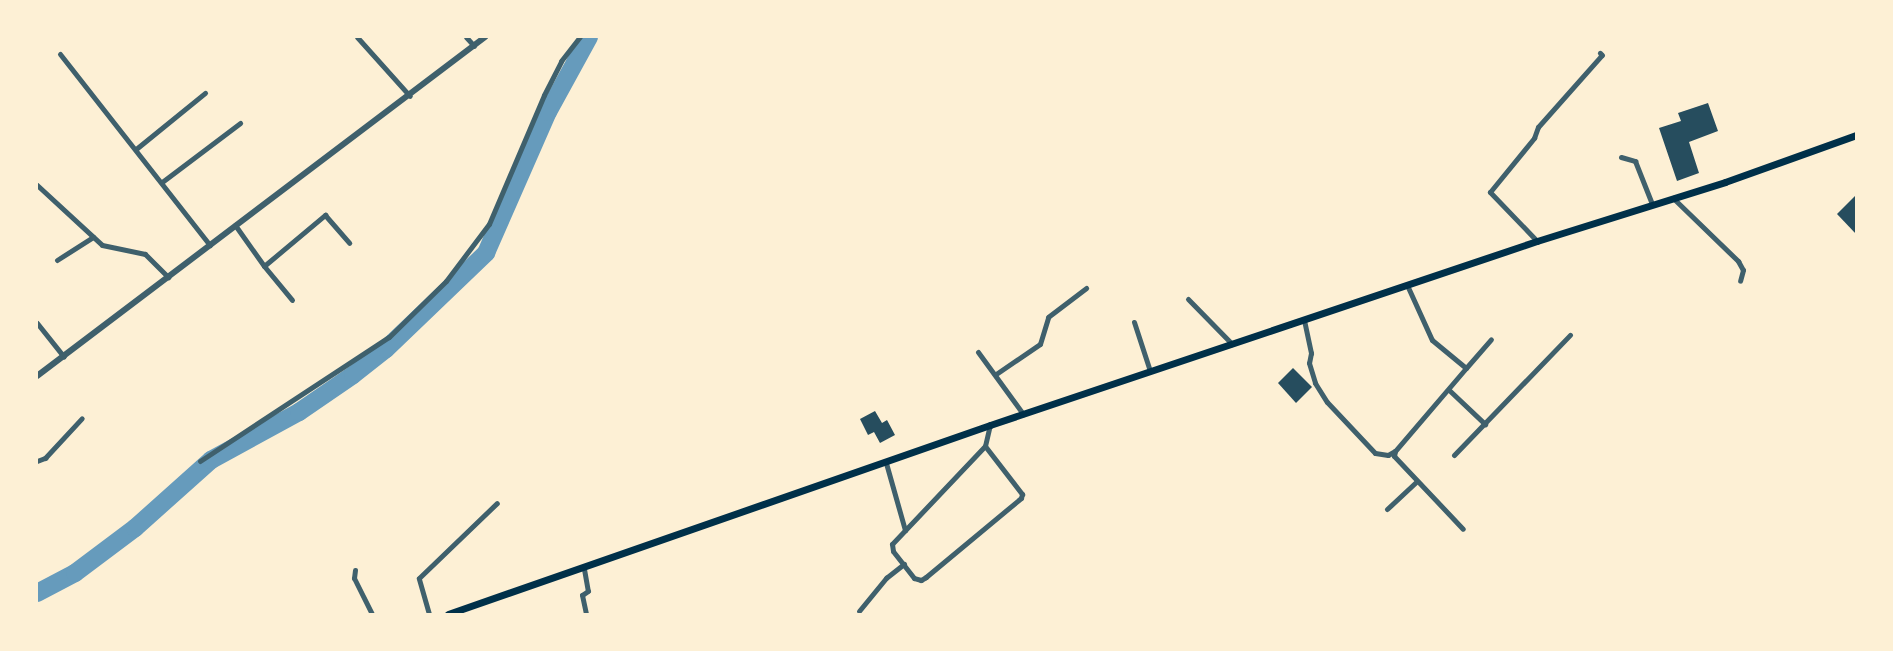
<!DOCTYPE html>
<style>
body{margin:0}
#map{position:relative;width:1893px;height:651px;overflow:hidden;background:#fdf0d5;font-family:"PT Sans Narrow",sans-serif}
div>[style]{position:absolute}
.river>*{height:18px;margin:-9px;padding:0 9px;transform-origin:9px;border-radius:9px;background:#669bbc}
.building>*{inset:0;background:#264d5e}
.minor>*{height:5px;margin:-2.5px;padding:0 2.5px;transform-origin:2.5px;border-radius:2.5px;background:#3f606c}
.tertiary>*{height:6px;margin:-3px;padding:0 3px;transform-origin:3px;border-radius:3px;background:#3f606c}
.secondary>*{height:7px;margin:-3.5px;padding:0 3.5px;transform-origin:3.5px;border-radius:3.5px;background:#003049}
span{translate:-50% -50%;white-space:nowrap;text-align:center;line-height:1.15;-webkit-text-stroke:7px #fdf0d5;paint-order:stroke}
.frame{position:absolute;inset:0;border:38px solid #fdf0d5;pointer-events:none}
</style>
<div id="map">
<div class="river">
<div style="left:37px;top:593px;width:43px;rotate:-27.8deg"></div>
<div style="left:75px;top:573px;width:75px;rotate:-36.9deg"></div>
<div style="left:135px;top:528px;width:102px;rotate:-41.8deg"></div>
<div style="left:211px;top:460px;width:100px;rotate:-28.6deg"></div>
<div style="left:299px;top:412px;width:65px;rotate:-34.4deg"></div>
<div style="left:353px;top:375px;width:42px;rotate:-38.2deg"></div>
<div style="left:386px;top:349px;width:139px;rotate:-43.8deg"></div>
<div style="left:486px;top:253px;width:154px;rotate:-66.3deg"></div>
<div style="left:548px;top:112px;width:85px;rotate:-61.3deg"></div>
</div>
<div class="building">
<div style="clip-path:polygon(1708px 103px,1718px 131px,1689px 142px,1699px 173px,1677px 181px,1659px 128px,1681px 121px,1678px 113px)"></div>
<div style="clip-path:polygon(1856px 195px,1856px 234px,1837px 214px)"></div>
<div style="clip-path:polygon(1293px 368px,1312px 387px,1296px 403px,1278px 383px)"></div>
<div style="clip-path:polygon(875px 411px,882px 423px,887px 420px,895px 435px,880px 443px,874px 432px,868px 435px,860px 419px)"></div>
</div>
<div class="minor">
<div style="left:357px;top:37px;width:79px;rotate:48.1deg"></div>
<div style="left:466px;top:37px;width:12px;rotate:48deg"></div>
<div style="left:60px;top:54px;width:243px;rotate:51.9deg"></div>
<div style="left:136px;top:149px;width:89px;rotate:-39.1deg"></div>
<div style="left:1621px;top:157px;width:15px;rotate:16deg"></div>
<div style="left:1635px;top:161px;width:46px;rotate:68.4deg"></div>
<div style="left:162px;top:182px;width:98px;rotate:-37.1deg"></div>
<div style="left:37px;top:185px;width:88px;rotate:42.7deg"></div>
<div style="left:102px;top:245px;width:44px;rotate:11.8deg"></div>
<div style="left:145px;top:254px;width:33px;rotate:45deg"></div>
<div style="left:1673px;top:198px;width:91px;rotate:44.1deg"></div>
<div style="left:1738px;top:261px;width:10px;rotate:61deg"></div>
<div style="left:1743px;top:270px;width:11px;rotate:105deg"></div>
<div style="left:235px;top:225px;width:50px;rotate:54.7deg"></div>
<div style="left:264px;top:266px;width:80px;rotate:-39.9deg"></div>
<div style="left:325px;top:215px;width:37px;rotate:49deg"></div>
<div style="left:1537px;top:241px;width:68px;rotate:-133.8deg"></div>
<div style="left:1490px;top:192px;width:70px;rotate:-50.8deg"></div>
<div style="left:1534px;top:138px;width:12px;rotate:-70deg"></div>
<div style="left:1538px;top:127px;width:96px;rotate:-48.4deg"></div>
<div style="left:1602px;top:55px;width:3px;rotate:-135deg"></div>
<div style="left:57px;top:260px;width:43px;rotate:-32.6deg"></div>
<div style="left:264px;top:266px;width:44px;rotate:50.5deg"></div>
<div style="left:1407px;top:285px;width:60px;rotate:65.6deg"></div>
<div style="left:1432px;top:340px;width:44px;rotate:39.5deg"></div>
<div style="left:1466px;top:368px;width:109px;rotate:130.5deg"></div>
<div style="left:1395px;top:451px;width:5px;rotate:101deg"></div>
<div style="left:1394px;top:456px;width:100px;rotate:46.6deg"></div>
<div style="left:1188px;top:299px;width:63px;rotate:45.6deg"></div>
<div style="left:1304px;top:320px;width:34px;rotate:78deg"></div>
<div style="left:1311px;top:353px;width:10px;rotate:101deg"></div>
<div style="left:1309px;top:363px;width:21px;rotate:73deg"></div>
<div style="left:1315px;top:383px;width:22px;rotate:58deg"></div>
<div style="left:1327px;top:402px;width:70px;rotate:46.7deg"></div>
<div style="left:1375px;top:453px;width:13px;rotate:9deg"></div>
<div style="left:1388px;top:455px;width:8px;rotate:-30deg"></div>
<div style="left:1134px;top:322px;width:52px;rotate:71.9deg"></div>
<div style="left:37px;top:323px;width:43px;rotate:51.5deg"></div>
<div style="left:978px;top:352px;width:77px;rotate:54deg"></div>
<div style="left:1466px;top:368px;width:38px;rotate:-49deg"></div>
<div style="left:996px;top:374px;width:53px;rotate:-34.3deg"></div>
<div style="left:1040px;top:344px;width:28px;rotate:-73deg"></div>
<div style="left:1048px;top:317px;width:48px;rotate:-37.3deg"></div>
<div style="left:1449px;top:390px;width:50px;rotate:43.4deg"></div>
<div style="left:985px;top:446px;width:61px;rotate:52.4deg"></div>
<div style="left:1022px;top:494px;width:4px;rotate:104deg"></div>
<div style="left:1021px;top:498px;width:124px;rotate:140.3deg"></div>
<div style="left:926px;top:577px;width:6px;rotate:149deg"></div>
<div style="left:921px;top:580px;width:7px;rotate:-164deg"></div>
<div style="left:914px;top:578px;width:34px;rotate:-128deg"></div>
<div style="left:893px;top:551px;width:7px;rotate:-98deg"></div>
<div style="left:892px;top:544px;width:135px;rotate:-46.5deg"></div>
<div style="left:985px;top:446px;width:22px;rotate:-77deg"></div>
<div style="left:1454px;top:455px;width:167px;rotate:-46deg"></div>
<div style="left:37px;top:461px;width:9px;rotate:-21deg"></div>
<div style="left:45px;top:458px;width:54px;rotate:-47.2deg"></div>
<div style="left:200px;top:461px;width:226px;rotate:-33.3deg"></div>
<div style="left:389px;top:337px;width:80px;rotate:-44.5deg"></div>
<div style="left:446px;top:281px;width:71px;rotate:-53deg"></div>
<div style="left:489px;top:224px;width:140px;rotate:-66.9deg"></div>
<div style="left:544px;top:95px;width:38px;rotate:-63deg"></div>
<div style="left:561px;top:61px;width:31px;rotate:-52deg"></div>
<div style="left:886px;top:463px;width:70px;rotate:74.2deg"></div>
<div style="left:1387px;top:509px;width:40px;rotate:-43deg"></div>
<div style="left:584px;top:569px;width:22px;rotate:80deg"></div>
<div style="left:588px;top:591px;width:7px;rotate:146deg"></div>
<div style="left:582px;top:595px;width:19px;rotate:78deg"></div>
<div style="left:355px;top:570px;width:8px;rotate:97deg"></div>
<div style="left:354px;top:578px;width:40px;rotate:63.4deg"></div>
<div style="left:859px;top:611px;width:43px;rotate:-50.7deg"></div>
<div style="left:886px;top:578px;width:23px;rotate:-38deg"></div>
<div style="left:429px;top:614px;width:37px;rotate:-106deg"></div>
<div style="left:419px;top:578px;width:108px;rotate:-43.9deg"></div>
</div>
<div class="tertiary">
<div style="left:37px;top:376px;width:562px;rotate:-37.11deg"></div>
</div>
<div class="secondary">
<div style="left:448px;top:614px;width:574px;rotate:-19.22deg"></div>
<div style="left:990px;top:425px;width:577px;rotate:-18.59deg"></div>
<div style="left:1537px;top:241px;width:197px;rotate:-17.4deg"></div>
<div style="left:1725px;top:182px;width:139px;rotate:-19.7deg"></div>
</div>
<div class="frame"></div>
</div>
